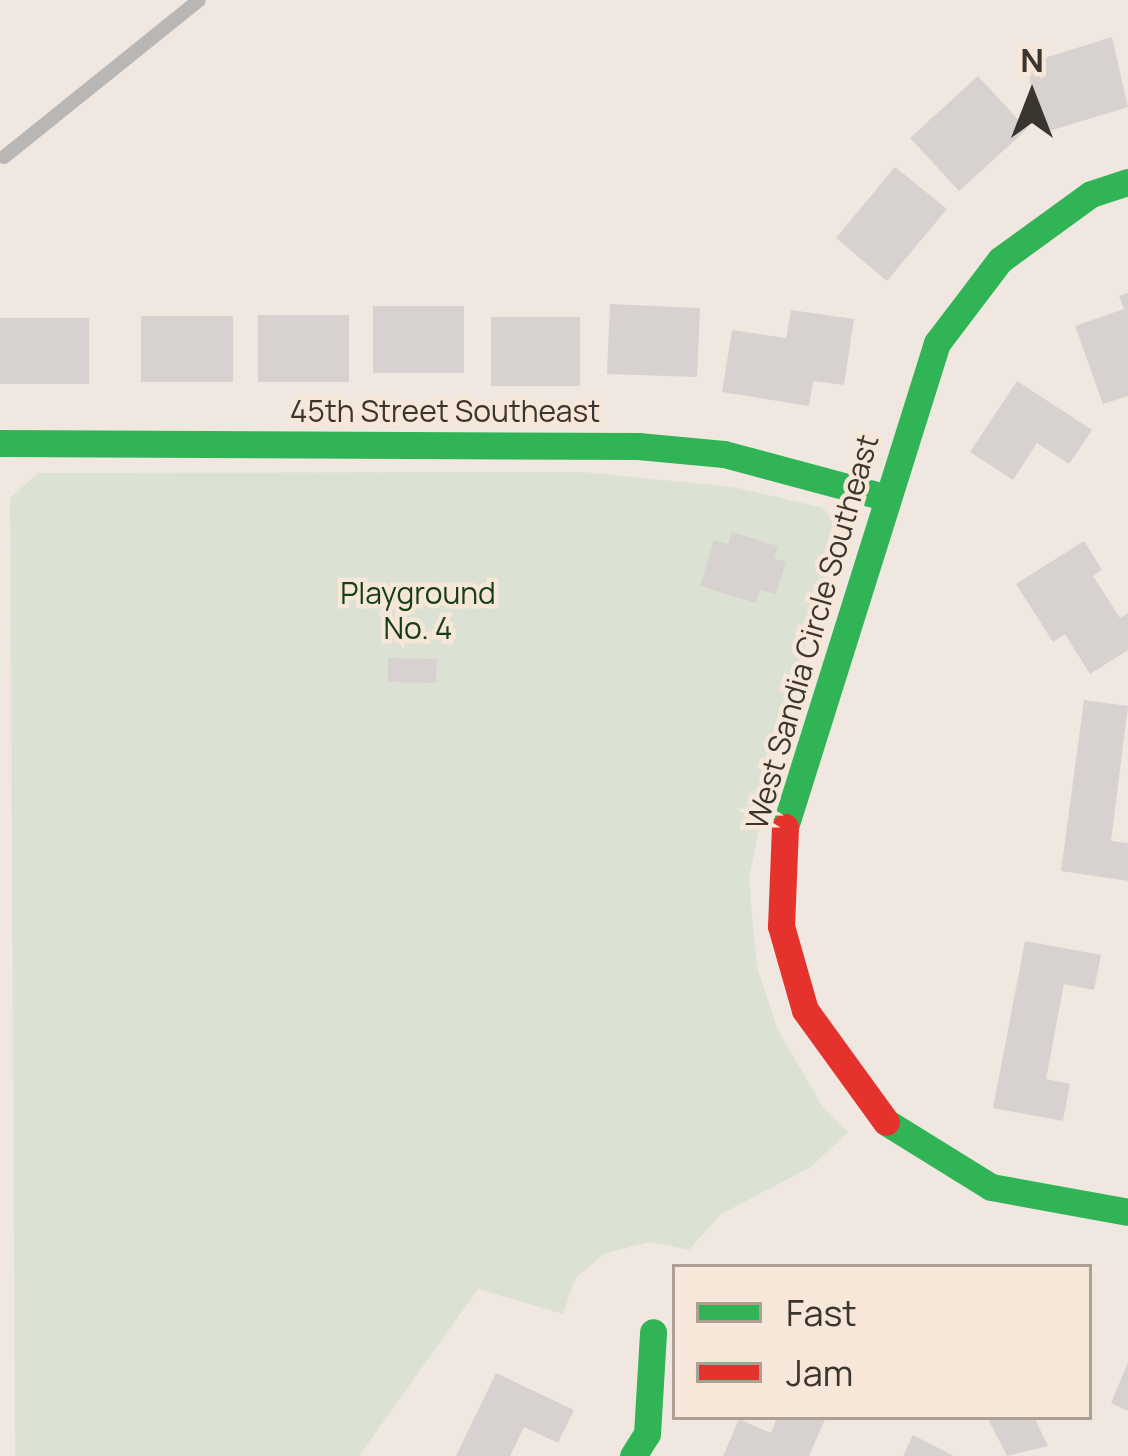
<!DOCTYPE html>
<style>
body{margin:0}
#map{position:relative;width:1128px;height:1456px;overflow:hidden;background:#f0e8e0;font-family:Manrope,sans-serif}
div>[style]{position:absolute}
.green>*{inset:0;background:#dbe2d4}
.building>*{inset:0;background:#d7d1d0}
.lane>*{height:14px;margin:-7px;padding:0 7px;transform-origin:7px;border-radius:7px;background:#b9b6b6}
.fast>*{height:27px;margin:-13.5px;padding:0 13.5px;transform-origin:13.5px;border-radius:13.5px;background:#30b455}
.jam>*{height:27px;margin:-13.5px;padding:0 13.5px;transform-origin:13.5px;border-radius:13.5px;background:#e5322d}
span{translate:-50% -50%;white-space:nowrap;text-align:center;line-height:1.15;-webkit-text-stroke:9px #f7e7d9;paint-order:stroke}
.street-label{font-size:30px;color:#3b352f}
.park-label{font-size:30px;color:#163f18}
.legend{position:absolute;left:672px;top:1264px;width:420px;height:156px;box-sizing:border-box;background:#f7e7d9;border:3px solid #aca095;margin:0;padding:15px 21px;list-style:none;font-size:36px;color:#3b352f}
.legend li{display:flex;align-items:center;gap:24px;height:60px}
.legend b{width:60px;border:3px solid #aca095}
.north{position:absolute;left:972px;top:36px;width:120px;height:120px;-webkit-text-stroke:9px #f7e7d9;paint-order:stroke;rotate:0deg;font-size:33px;font-weight:700;line-height:48px;text-align:center;color:#3b352f}
.north::after{content:'';display:block;margin:auto;width:42px;height:54px;background:#3b352f;clip-path:polygon(50% 0,100% 100%,50% 72%,0 100%)}
</style>
<div id="map">
<div class="green">
<div style="clip-path:polygon(583px 472px,734px 487px,823px 508px,832px 519px,837px 549px,783px 713px,749px 879px,757px 967px,778px 1030px,822px 1106px,848px 1132px,811px 1167px,721px 1214px,689px 1250px,650px 1242px,606px 1253px,576px 1277px,563px 1314px,478px 1289px,359px 1456px,15px 1456px,10px 498px,38px 473px)"></div>
</div>
<div class="building">
<div style="clip-path:polygon(1112px 37px,1128px 107px,1046px 132px,1025px 64px)"></div>
<div style="clip-path:polygon(978px 76px,1027px 129px,959px 191px,910px 138px)"></div>
<div style="clip-path:polygon(895px 167px,947px 209px,887px 281px,836px 238px)"></div>
<div style="clip-path:polygon(1128px 293px,1128px 396px,1103px 404px,1075px 326px,1124px 309px,1119px 296px)"></div>
<div style="clip-path:polygon(610px 304px,700px 308px,697px 377px,607px 374px)"></div>
<div style="clip-path:polygon(373px 306px,464px 306px,464px 373px,373px 373px)"></div>
<div style="clip-path:polygon(791px 310px,854px 319px,844px 385px,813px 381px,809px 406px,722px 392px,732px 330px,786px 338px)"></div>
<div style="clip-path:polygon(258px 315px,349px 315px,349px 382px,258px 382px)"></div>
<div style="clip-path:polygon(141px 316px,233px 316px,233px 382px,141px 382px)"></div>
<div style="clip-path:polygon(491px 317px,580px 317px,580px 386px,491px 386px)"></div>
<div style="clip-path:polygon(0 318px,89px 318px,89px 384px,0 384px)"></div>
<div style="clip-path:polygon(1017px 381px,1092px 430px,1069px 464px,1037px 443px,1013px 480px,970px 452px)"></div>
<div style="clip-path:polygon(732px 532px,778px 546px,774px 558px,786px 562px,776px 594px,760px 590px,756px 603px,700px 586px,714px 540px,728px 544px)"></div>
<div style="clip-path:polygon(1084px 541px,1102px 570px,1093px 576px,1120px 618px,1128px 613px,1128px 650px,1090px 674px,1065px 634px,1053px 642px,1016px 584px)"></div>
<div style="clip-path:polygon(388px 658px,437px 659px,436px 683px,388px 682px)"></div>
<div style="clip-path:polygon(1084px 700px,1128px 706px,1111px 841px,1128px 843px,1128px 881px,1061px 871px)"></div>
<div style="clip-path:polygon(1025px 941px,1101px 955px,1094px 990px,1064px 984px,1046px 1079px,1070px 1084px,1063px 1121px,993px 1108px)"></div>
<div style="clip-path:polygon(1128px 1362px,1128px 1411px,1111px 1403px)"></div>
<div style="clip-path:polygon(496px 1373px,574px 1410px,558px 1443px,524px 1427px,510px 1456px,456px 1456px)"></div>
<div style="clip-path:polygon(777px 1417px,826px 1417px,809px 1456px,723px 1456px,739px 1419px,771px 1433px)"></div>
<div style="clip-path:polygon(987px 1417px,1034px 1417px,1048px 1446px,1007px 1456px)"></div>
<div style="clip-path:polygon(913px 1435px,954px 1456px,903px 1456px)"></div>
</div>
<div class="lane">
<div style="left:4px;top:157px;width:250px;rotate:-38.8deg"></div>
</div>
<div class="fast">
<div style="left:0;top:443px;width:638px;rotate:0.27deg"></div>
<div style="left:638px;top:446px;width:86px;rotate:5.3deg"></div>
<div style="left:724px;top:454px;width:166px;rotate:15deg"></div>
<div style="left:785px;top:827px;width:507px;rotate:-72.57deg"></div>
<div style="left:937px;top:343px;width:104px;rotate:-52.8deg"></div>
<div style="left:1000px;top:260px;width:112px;rotate:-36deg"></div>
<div style="left:1091px;top:194px;width:39px;rotate:-18deg"></div>
<div style="left:886px;top:1122px;width:123px;rotate:31.8deg"></div>
<div style="left:991px;top:1187px;width:139px;rotate:10.3deg"></div>
<div style="left:633px;top:1456px;width:26px;rotate:-58deg"></div>
<div style="left:647px;top:1434px;width:102px;rotate:-86.6deg"></div>
</div>
<div class="jam">
<div style="left:785px;top:827px;width:99px;rotate:92.3deg"></div>
<div style="left:781px;top:926px;width:87px;rotate:74.1deg"></div>
<div style="left:805px;top:1010px;width:138px;rotate:54.1deg"></div>
</div>
<div class="street-label">
<span style="left:445px;top:411px">45th Street Southeast</span>
<span style="left:812px;top:632px;rotate:-74deg">West Sandia Circle Southeast</span>
</div>
<div class="park-label">
<span style="left:418px;top:610px">Playground<br>No. 4</span>
</div>
<ul class="legend">
<li><b style="height:15px;background:#30b455"></b>Fast</li>
<li><b style="height:15px;background:#e5322d"></b>Jam</li>
</ul>
<div class="north">N</div>
</div>
